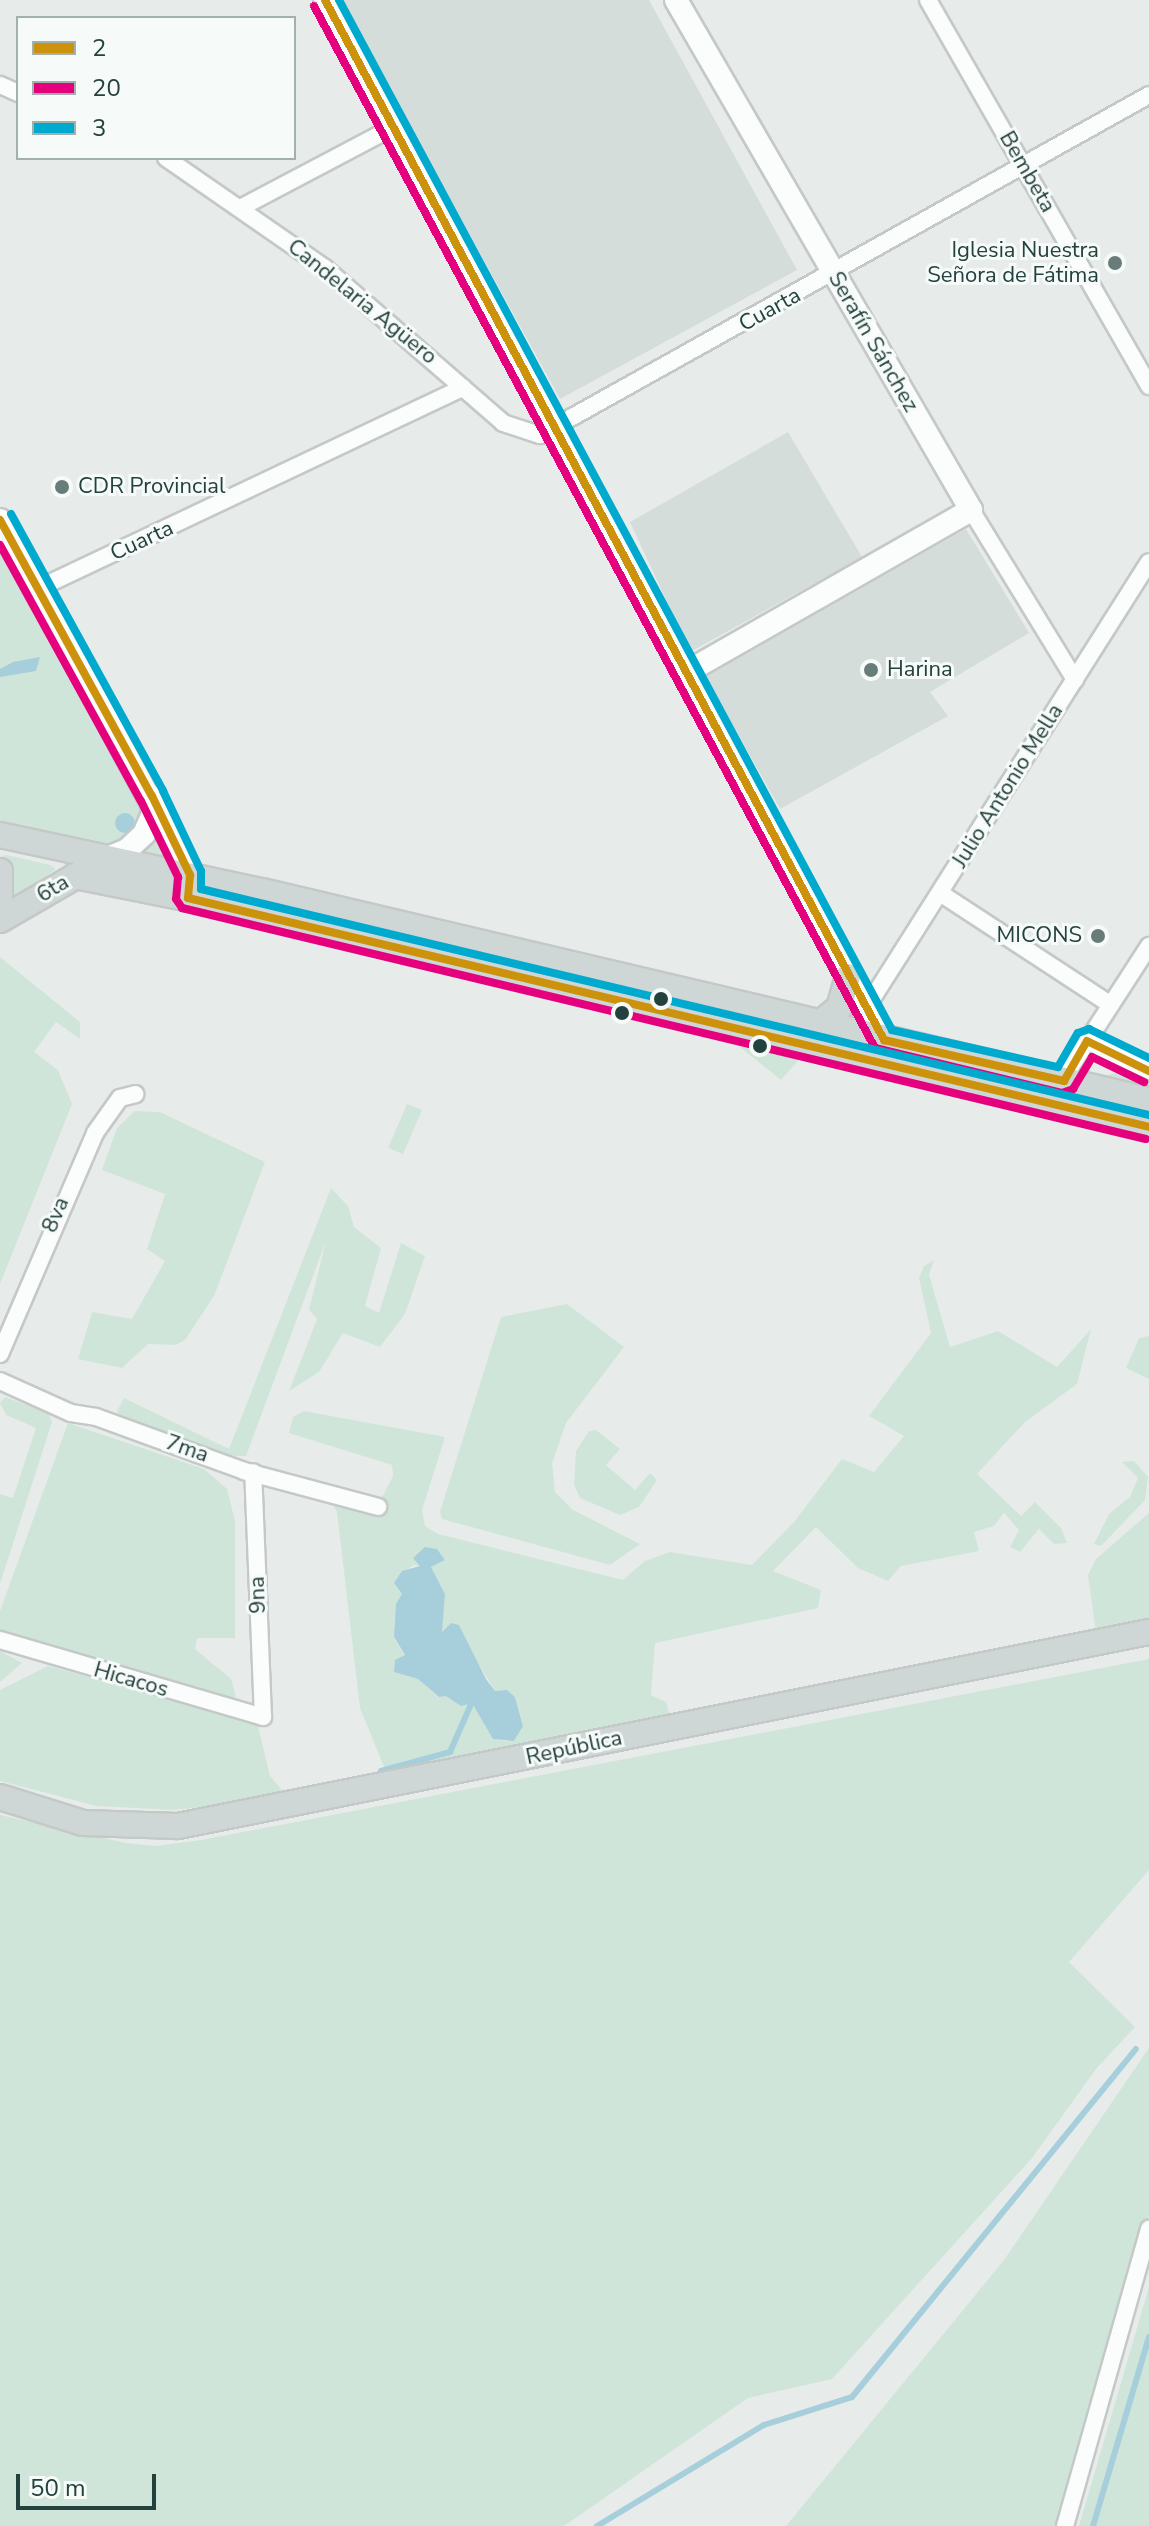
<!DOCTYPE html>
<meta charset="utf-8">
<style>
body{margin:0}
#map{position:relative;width:1149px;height:2526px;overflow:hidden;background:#e7ecea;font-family:"Nunito Sans",sans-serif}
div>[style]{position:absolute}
.built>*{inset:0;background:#d5ddda}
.green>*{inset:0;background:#d0e5d9}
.water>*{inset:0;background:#a7cedb}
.round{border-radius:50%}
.stream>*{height:6px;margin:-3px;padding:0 3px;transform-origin:3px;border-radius:3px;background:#a7cedb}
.roads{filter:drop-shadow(2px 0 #c4c9c7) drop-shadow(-2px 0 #c4c9c7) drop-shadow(0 2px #c4c9c7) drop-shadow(0 -2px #c4c9c7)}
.street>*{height:16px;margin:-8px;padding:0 8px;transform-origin:8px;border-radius:8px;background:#fbfcfc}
.secondary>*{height:22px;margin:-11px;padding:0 11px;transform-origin:11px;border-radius:11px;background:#fbfcfc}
.primary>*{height:24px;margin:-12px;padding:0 12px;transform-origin:12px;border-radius:12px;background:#cfd7d6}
.bus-1>*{height:8px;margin:-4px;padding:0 4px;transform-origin:4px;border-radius:4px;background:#cd920c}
.bus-2>*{height:8px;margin:-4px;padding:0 4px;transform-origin:4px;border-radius:4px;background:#e5007d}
.bus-3>*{height:8px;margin:-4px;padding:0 4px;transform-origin:4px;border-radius:4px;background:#00a9ce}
.dots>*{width:22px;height:22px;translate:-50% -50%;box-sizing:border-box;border:4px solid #f6faf9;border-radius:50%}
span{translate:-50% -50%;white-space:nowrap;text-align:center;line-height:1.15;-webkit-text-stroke:6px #f6faf9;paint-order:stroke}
.street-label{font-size:22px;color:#23413d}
.poi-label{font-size:22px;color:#23413d}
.right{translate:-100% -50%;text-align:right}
.left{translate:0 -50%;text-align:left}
.legend{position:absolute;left:16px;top:16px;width:280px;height:144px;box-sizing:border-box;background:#f6faf9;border:2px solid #a2b0ae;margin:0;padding:10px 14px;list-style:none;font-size:24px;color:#23413d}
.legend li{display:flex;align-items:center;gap:16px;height:40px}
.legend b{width:40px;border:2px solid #a2b0ae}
.scale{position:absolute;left:16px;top:2474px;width:140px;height:36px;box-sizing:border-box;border:4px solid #23413d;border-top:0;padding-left:10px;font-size:24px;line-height:28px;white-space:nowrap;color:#23413d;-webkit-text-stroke:6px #f6faf9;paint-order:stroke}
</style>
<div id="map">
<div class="built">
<div style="clip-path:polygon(341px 0,649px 0,797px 270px,560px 399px)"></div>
<div style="clip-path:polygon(788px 432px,862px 557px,690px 652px,630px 522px)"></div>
<div style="clip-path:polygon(966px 529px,1029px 633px,930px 692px,948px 716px,780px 809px,706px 677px)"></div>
</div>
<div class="green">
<div style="clip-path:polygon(0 546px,143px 810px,138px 833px,107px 851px,0 823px)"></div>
<div style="clip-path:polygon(156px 830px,174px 867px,131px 856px)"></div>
<div style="clip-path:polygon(7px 855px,50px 865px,56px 869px,9px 902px,11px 885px,1px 856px)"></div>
<div style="clip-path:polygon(0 957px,80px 1022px,80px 1039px,56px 1022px,34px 1052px,58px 1070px,72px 1104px,0 1284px)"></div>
<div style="clip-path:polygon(735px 1043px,802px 1056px,781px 1080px)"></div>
<div style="clip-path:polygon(1123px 1071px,1149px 1080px,1149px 1091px,1101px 1077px)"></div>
<div style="clip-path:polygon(407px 1104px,422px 1110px,403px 1154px,388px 1148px)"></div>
<div style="clip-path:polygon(135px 1111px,160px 1112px,265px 1162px,214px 1296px,185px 1340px,176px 1345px,148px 1344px,122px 1368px,78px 1359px,92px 1312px,132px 1319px,165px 1261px,147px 1249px,165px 1194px,102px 1170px,117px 1128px)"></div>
<div style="clip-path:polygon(331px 1188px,348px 1206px,354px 1227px,381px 1248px,365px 1306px,379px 1313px,401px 1243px,425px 1256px,405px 1314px,380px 1347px,343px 1333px,319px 1372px,289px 1391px,317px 1319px,309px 1310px,326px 1241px,246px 1456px,234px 1456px,120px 1417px,117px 1411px,124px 1398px,229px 1449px)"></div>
<div style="clip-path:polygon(evenodd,934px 1260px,929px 1275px,950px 1347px,998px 1331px,1057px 1367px,1091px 1329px,1077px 1384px,1025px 1422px,977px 1474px,1021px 1516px,1035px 1502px,1061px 1528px,1067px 1543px,1054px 1544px,1039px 1529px,1020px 1552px,1010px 1547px,1019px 1530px,1004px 1513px,994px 1526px,974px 1532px,979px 1551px,901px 1566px,888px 1581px,858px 1568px,816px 1527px,773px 1571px,821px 1590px,818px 1608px,655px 1643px,651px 1695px,666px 1702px,671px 1721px,388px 1777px,360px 1708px,337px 1512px,330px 1499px,386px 1511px,379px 1503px,393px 1476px,392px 1465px,289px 1433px,293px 1417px,304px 1411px,445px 1437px,422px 1510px,425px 1526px,438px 1534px,623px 1580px,645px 1561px,670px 1552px,752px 1565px,794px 1522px,842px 1459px,874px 1472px,904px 1436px,869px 1416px,931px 1333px,919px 1278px,924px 1266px,934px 1260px,437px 1549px,445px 1560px,431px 1567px,445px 1594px,439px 1624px,442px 1634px,478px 1663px,495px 1691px,515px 1697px,523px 1725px,514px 1741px,498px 1740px,472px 1702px,461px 1706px,446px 1695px,438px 1697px,418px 1679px,394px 1672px,405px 1656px,394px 1638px,402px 1594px,394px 1583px,413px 1565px,420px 1566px,415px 1556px,437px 1549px)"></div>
<div style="clip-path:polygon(567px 1304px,624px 1347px,566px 1423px,552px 1463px,555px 1492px,573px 1510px,640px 1544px,610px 1565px,442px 1519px,440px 1512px,501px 1317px)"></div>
<div style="clip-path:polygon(1149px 1336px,1149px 1379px,1126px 1368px,1139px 1338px)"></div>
<div style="clip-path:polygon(5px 1397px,48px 1413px,52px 1422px,0 1584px,0 1494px,13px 1498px,36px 1428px,6px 1415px,0 1403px)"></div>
<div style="clip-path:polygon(68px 1423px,204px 1469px,227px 1489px,235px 1521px,235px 1638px,197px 1638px,195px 1649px,231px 1679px,236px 1697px,218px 1700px,0 1633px,0 1611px)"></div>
<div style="clip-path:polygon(596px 1430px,620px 1449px,606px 1465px,635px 1490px,650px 1473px,657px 1480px,639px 1507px,620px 1515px,580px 1498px,574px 1485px,576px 1451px,589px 1431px)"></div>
<div style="clip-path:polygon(1134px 1461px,1148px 1477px,1145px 1500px,1101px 1546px,1094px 1544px,1109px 1514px,1130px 1497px,1138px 1478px,1122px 1462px)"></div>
<div style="clip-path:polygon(1149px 1513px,1149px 1619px,1096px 1633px,1088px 1575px,1096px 1559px)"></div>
<div style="clip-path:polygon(0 1651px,22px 1663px,0 1682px)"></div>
<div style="clip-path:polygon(1149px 1659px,1149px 1870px,1069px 1962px,1135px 2027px,1096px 2069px,1032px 2158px,832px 2379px,748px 2398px,564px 2526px,0 2526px,0 1815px,126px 1843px,156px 1846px,201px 1840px)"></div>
<div style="clip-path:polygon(48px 1666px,257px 1722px,270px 1776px,288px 1797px,174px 1810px,97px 1806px,0 1781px,0 1690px)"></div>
<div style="clip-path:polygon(1149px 2048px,1149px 2215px,1068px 2526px,786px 2526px,1004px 2260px)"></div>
<div style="clip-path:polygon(1149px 2287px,1149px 2526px,1079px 2526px)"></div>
</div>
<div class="water">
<div style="clip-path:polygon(40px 657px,36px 671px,0 677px,0 669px,13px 662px)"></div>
<div class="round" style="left:115px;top:813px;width:20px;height:20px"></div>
<div style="clip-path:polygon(425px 1547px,437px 1549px,445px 1560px,431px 1567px,445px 1594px,442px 1632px,451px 1623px,459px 1625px,486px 1679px,495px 1691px,507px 1690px,515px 1697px,523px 1726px,514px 1741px,493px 1739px,472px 1703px,461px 1706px,446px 1696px,439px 1697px,418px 1679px,394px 1672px,395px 1660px,405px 1655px,394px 1637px,396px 1604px,402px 1594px,394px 1583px,402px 1571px,420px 1566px,413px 1558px)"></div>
</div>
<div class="stream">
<div style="left:381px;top:1771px;width:72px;rotate:-15.4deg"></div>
<div style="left:450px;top:1752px;width:55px;rotate:-66.3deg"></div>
<div style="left:597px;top:2526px;width:195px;rotate:-31.2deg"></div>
<div style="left:764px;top:2425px;width:92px;rotate:-17.7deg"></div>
<div style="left:852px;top:2397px;width:449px;rotate:-50.8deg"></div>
<div style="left:1093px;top:2526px;width:197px;rotate:-73.5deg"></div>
</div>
<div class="roads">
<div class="street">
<div style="left:928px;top:0;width:445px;rotate:60.2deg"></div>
<div style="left:0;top:85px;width:20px;rotate:24deg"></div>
<div style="left:166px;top:158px;width:193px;rotate:34.7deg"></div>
<div style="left:325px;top:268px;width:236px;rotate:41deg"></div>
<div style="left:503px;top:423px;width:39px;rotate:18deg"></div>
<div style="left:540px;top:435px;width:697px;rotate:-29.17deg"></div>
<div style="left:242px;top:207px;width:172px;rotate:-27.8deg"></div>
<div style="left:971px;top:510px;width:199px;rotate:58.5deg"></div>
<div style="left:37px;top:589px;width:471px;rotate:-25.3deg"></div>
<div style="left:940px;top:893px;width:204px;rotate:33.2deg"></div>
<div style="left:865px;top:1010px;width:530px;rotate:-57.63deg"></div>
<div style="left:1087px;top:1041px;width:69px;rotate:25.8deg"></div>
<div style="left:1048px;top:1102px;width:186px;rotate:-57.1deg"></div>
<div style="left:0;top:1354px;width:241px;rotate:-66.7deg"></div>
<div style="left:95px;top:1133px;width:43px;rotate:-54.5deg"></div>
<div style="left:120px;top:1098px;width:16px;rotate:-14deg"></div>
<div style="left:0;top:1381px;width:78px;rotate:24.3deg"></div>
<div style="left:71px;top:1413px;width:25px;rotate:9deg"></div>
<div style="left:96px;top:1417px;width:158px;rotate:20deg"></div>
<div style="left:244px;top:1471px;width:139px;rotate:15deg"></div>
<div style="left:0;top:1640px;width:274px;rotate:16.3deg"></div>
<div style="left:263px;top:1717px;width:245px;rotate:-92.3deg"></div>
<div style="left:1065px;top:2526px;width:309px;rotate:-74.2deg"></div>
</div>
<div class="secondary">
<div style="left:325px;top:0;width:1181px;rotate:61.74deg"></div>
<div style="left:884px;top:1040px;width:7px;rotate:106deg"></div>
<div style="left:676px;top:0;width:589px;rotate:59.95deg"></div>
<div style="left:971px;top:510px;width:329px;rotate:150.3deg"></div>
<div style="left:0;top:520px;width:403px;rotate:61.8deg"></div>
<div style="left:108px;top:858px;width:21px;rotate:-23deg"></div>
<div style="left:127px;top:850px;width:23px;rotate:-43deg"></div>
<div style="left:144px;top:834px;width:22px;rotate:-66deg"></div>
<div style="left:153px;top:814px;width:17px;rotate:-93deg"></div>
</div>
<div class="primary">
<div style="left:0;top:835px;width:268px;rotate:12.1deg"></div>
<div style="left:262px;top:891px;width:911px;rotate:13.26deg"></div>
<div style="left:0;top:871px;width:35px;rotate:90deg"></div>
<div style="left:75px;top:876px;width:138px;rotate:11.3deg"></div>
<div style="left:210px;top:903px;width:965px;rotate:13.42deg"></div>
<div style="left:0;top:920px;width:102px;rotate:-30.1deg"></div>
<div style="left:819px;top:1024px;width:26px;rotate:-39deg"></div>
<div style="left:839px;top:1008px;width:33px;rotate:-74deg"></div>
<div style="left:0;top:1797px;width:87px;rotate:17.4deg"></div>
<div style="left:83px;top:1823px;width:95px;rotate:1.8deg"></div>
<div style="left:178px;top:1826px;width:990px;rotate:-11.3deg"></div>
</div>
</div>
<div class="bus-1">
<div style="left:325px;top:0;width:1181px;rotate:61.74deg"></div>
<div style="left:884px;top:1040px;width:185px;rotate:12.8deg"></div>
<div style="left:1064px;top:1081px;width:46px;rotate:-60.1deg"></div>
<div style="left:1087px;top:1041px;width:69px;rotate:25.8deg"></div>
<div style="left:0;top:520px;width:315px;rotate:61.2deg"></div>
<div style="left:152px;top:796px;width:88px;rotate:64.3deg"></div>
<div style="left:190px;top:875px;width:23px;rotate:95deg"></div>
<div style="left:188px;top:898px;width:988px;rotate:13.4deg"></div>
</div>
<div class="bus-2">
<div style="left:314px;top:6px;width:1183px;rotate:61.7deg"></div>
<div style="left:875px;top:1048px;width:192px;rotate:13.5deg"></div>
<div style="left:1062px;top:1093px;width:12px;rotate:-20deg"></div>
<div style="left:1073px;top:1089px;width:37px;rotate:-59deg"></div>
<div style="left:1092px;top:1057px;width:58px;rotate:25.7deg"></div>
<div style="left:0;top:545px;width:292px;rotate:61.2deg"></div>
<div style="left:141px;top:801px;width:85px;rotate:64deg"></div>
<div style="left:178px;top:877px;width:22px;rotate:95deg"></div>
<div style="left:176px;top:899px;width:11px;rotate:56deg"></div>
<div style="left:182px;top:908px;width:991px;rotate:13.48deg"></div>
</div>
<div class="bus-3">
<div style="left:339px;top:0;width:1169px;rotate:61.77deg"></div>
<div style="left:892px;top:1030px;width:170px;rotate:12.6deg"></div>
<div style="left:1058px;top:1067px;width:39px;rotate:-60deg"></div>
<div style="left:1078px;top:1033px;width:12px;rotate:-20deg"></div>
<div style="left:1089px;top:1029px;width:67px;rotate:25.8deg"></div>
<div style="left:11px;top:514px;width:316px;rotate:61.2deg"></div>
<div style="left:163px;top:791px;width:89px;rotate:64.6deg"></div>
<div style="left:201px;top:871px;width:18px;rotate:90deg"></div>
<div style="left:201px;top:889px;width:975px;rotate:13.41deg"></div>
</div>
<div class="dots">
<div style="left:1115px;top:263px;background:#687d7a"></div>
<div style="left:62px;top:487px;background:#687d7a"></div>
<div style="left:871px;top:670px;background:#687d7a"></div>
<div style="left:1098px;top:936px;background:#687d7a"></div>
<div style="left:661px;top:999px;background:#23413d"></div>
<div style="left:622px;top:1013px;background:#23413d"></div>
<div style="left:760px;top:1046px;background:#23413d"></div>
</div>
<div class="street-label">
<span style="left:1027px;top:172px;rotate:60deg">Bembeta</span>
<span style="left:362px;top:302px;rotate:39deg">Candelaria Agüero</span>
<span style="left:770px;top:310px;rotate:-29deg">Cuarta</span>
<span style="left:873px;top:342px;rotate:60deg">Serafín Sánchez</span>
<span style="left:142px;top:541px;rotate:-25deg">Cuarta</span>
<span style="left:1008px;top:786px;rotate:-58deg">Julio Antonio Mella</span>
<span style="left:53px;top:889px;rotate:-31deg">6ta</span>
<span style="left:56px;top:1215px;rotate:-67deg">8va</span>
<span style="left:187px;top:1449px;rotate:19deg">7ma</span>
<span style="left:258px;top:1595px;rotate:-92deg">9na</span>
<span style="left:131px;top:1680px;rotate:16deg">Hicacos</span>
<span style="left:574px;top:1748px;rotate:-12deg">República</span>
</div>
<div class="poi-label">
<span class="right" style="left:1099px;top:263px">Iglesia Nuestra<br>Señora de Fátima</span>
<span class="left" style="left:78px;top:487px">CDR Provincial</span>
<span class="left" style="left:887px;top:670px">Harina</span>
<span class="right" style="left:1082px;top:936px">MICONS</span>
</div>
<ul class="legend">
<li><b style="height:10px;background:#cd920c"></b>2</li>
<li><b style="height:10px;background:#e5007d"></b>20</li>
<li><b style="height:10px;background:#00a9ce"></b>3</li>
</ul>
<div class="scale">50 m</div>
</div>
